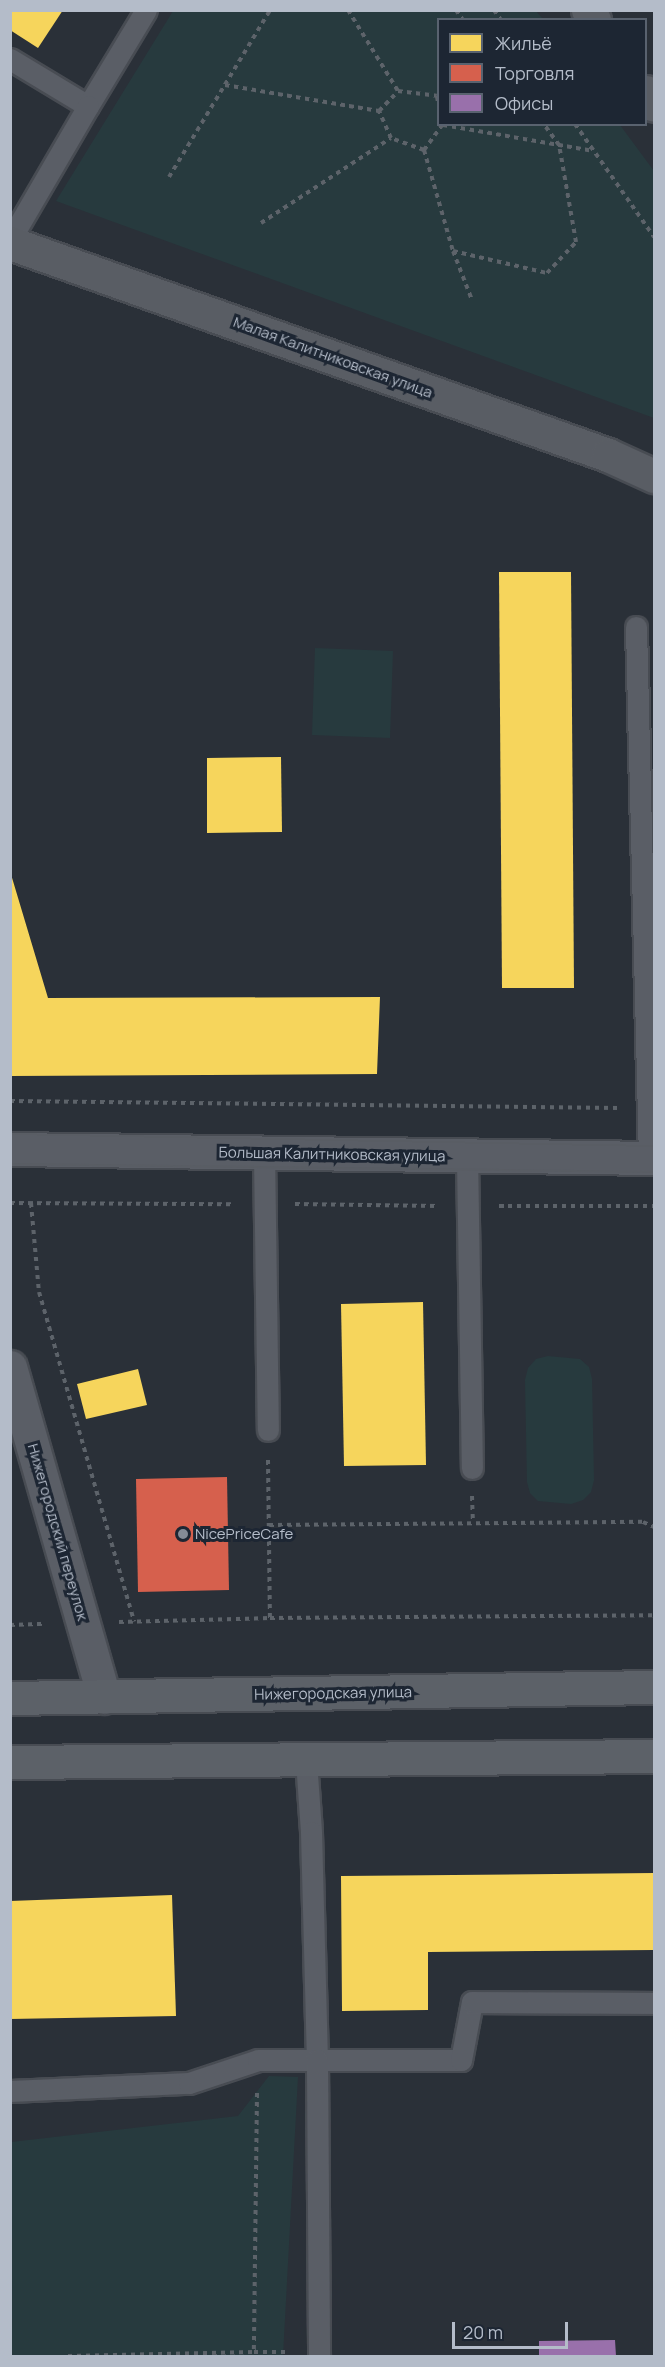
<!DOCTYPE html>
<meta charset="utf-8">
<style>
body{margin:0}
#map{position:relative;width:665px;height:2367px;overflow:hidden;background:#2a3038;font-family:Manrope,sans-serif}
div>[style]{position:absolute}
.green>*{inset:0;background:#273a3e}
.homes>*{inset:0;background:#f6d55c}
.shops>*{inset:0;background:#d6604d}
.offices>*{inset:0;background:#9970ab}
.path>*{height:4px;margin-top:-2px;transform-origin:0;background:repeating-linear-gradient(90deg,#5d636a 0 4.5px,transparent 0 9px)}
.roads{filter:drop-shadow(2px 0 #484c53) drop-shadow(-2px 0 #484c53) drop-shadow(0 2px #484c53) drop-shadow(0 -2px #484c53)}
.lane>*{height:21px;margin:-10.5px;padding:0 10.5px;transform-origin:10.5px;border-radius:10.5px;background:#5a5e66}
.street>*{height:33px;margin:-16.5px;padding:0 16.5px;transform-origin:16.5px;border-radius:16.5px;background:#5a5e66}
.secondary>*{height:33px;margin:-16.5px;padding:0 16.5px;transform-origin:16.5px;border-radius:16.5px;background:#595d64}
.primary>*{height:33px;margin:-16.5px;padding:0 16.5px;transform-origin:16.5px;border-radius:16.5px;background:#5c6168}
.tram>*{height:1.5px;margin:-0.75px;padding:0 0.75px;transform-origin:0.75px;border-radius:0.75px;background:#595d64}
.dots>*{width:16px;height:16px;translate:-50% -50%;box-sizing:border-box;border:3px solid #1d2633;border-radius:50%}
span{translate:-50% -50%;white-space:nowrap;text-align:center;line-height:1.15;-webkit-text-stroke:6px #1d2633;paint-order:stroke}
.street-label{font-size:15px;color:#b4bcc9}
.poi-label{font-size:15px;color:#b4bcc9}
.left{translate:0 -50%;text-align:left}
.frame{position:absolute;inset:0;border:12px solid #b4bcc9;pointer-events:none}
.legend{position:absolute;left:437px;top:18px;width:210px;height:108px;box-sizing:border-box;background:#1d2633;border:2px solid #59626f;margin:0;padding:8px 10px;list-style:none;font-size:18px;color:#b4bcc9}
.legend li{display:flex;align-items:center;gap:12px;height:30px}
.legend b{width:30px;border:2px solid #59626f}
.scale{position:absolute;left:452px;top:2322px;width:116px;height:27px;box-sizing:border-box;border:3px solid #b4bcc9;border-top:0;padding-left:8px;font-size:18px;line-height:21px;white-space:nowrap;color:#b4bcc9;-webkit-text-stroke:4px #1d2633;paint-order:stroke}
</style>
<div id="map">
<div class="green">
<div style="clip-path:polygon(173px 11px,536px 11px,543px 19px,438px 20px,438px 124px,620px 125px,654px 171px,654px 418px,56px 201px)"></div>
<div style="clip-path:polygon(315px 648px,393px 651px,390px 738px,312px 735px)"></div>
<div style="clip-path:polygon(548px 1356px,580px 1359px,589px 1367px,592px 1379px,594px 1480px,591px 1492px,583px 1500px,571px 1504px,538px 1501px,530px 1493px,527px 1482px,525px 1380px,528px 1368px,536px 1359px)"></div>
<div style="clip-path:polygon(269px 2076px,298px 2077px,283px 2356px,11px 2356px,11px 2142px,238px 2116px)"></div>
</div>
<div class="homes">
<div style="clip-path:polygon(10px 10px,63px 10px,38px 48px,10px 30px)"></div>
<div style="clip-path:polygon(499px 572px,571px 572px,574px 988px,502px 988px)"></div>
<div style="clip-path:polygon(281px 757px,282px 832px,207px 833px,207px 758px)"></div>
<div style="clip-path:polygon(10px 871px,48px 998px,380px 997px,377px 1074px,10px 1076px)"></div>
<div style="clip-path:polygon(423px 1302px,426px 1465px,344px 1466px,341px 1304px)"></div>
<div style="clip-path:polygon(138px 1369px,147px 1405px,86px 1419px,77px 1384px)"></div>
<div style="clip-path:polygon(654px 1873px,654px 1950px,428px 1952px,428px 2010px,342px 2011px,341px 1876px)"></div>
<div style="clip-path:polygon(172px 1895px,176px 2016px,10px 2019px,10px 1901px)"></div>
</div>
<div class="shops">
<div style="clip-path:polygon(227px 1477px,229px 1590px,138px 1592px,136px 1479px)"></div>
</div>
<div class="offices">
<div style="clip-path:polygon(615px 2340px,616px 2356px,539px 2356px,539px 2341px)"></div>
</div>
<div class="path">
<div style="left:348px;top:10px;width:95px;rotate:58.3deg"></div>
<div style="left:456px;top:10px;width:12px;rotate:55deg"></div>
<div style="left:494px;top:10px;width:12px;rotate:55deg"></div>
<div style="left:225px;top:85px;width:156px;rotate:9.6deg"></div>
<div style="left:575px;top:124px;width:138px;rotate:55deg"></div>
<div style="left:443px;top:125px;width:153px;rotate:9.8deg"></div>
<div style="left:424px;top:150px;width:105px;rotate:74deg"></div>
<div style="left:453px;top:251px;width:53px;rotate:68.8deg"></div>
<div style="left:424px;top:150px;width:35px;rotate:-160deg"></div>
<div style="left:391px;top:138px;width:30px;rotate:-114deg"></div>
<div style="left:379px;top:111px;width:28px;rotate:-46deg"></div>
<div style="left:398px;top:91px;width:39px;rotate:7deg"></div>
<div style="left:437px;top:96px;width:7px;rotate:82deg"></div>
<div style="left:424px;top:150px;width:32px;rotate:-54deg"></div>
<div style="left:169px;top:177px;width:195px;rotate:-58.8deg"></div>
<div style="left:261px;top:223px;width:155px;rotate:-33.2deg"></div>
<div style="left:453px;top:251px;width:97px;rotate:13.2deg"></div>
<div style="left:547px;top:273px;width:42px;rotate:-46.9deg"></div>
<div style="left:576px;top:242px;width:98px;rotate:-99.9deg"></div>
<div style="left:559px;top:145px;width:26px;rotate:-126deg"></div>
<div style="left:10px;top:1101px;width:609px;rotate:0.66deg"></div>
<div style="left:10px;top:1203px;width:224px;rotate:0.3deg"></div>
<div style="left:31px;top:1203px;width:89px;rotate:84.9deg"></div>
<div style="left:39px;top:1292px;width:343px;rotate:73.9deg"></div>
<div style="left:295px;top:1204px;width:143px;rotate:0.8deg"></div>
<div style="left:499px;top:1206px;width:155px"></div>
<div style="left:268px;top:1460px;width:158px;rotate:89.3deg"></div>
<div style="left:472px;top:1496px;width:27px;rotate:88deg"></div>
<div style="left:269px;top:1525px;width:374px;rotate:-0.5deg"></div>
<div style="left:643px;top:1522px;width:12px;rotate:24deg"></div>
<div style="left:119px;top:1622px;width:151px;rotate:-1.5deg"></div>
<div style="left:270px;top:1618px;width:384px;rotate:-0.4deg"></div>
<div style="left:10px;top:1625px;width:36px;rotate:-2deg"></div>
<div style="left:257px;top:2093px;width:259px;rotate:90.7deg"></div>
<div style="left:254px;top:2352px;width:36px"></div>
<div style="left:68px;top:2356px;width:186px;rotate:-1.2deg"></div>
</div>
<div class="roads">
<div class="lane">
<div style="left:10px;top:59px;width:91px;rotate:31.1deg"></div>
<div style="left:88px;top:106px;width:112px;rotate:-58.9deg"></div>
<div style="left:10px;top:240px;width:155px;rotate:-59.8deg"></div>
<div style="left:636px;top:627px;width:532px;rotate:88.6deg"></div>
<div style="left:264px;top:1153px;width:277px;rotate:89.2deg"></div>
<div style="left:467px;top:1156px;width:312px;rotate:89.1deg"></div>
<div style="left:306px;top:1760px;width:72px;rotate:86deg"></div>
<div style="left:311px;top:1832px;width:228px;rotate:88.5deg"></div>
<div style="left:317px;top:2060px;width:144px"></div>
<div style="left:461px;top:2060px;width:59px;rotate:-79.3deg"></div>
<div style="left:472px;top:2002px;width:182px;rotate:0.3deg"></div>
<div style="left:10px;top:2091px;width:179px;rotate:-2.6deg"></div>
<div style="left:189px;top:2083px;width:73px;rotate:-18.4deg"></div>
<div style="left:258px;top:2060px;width:59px"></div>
<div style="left:317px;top:2060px;width:296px;rotate:89.6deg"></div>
</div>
<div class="street">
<div style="left:10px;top:1149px;width:644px;rotate:0.8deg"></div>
<div style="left:10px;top:1367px;width:343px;rotate:74.1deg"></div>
</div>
<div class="secondary">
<div style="left:588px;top:10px;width:12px;rotate:59deg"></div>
<div style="left:646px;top:92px;width:15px;rotate:58deg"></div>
<div style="left:10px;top:243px;width:634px;rotate:19.52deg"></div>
<div style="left:608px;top:455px;width:51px;rotate:24.5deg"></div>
</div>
<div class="primary">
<div style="left:10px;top:1698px;width:644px;rotate:-0.98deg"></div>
<div style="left:10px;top:1762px;width:644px;rotate:-0.53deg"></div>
</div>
</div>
<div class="tram">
<div style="left:10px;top:1134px;width:644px;rotate:1.07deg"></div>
<div style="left:10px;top:1164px;width:644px;rotate:0.71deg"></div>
</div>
<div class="dots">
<div style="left:183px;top:1534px;background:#848b96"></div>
</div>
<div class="street-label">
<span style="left:333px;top:357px;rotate:20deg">Малая Калитниковская улица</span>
<span style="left:332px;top:1154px;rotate:1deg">Большая Калитниковская улица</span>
<span style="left:58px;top:1532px;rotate:74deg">Нижегородский переулок</span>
<span style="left:333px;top:1693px;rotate:-1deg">Нижегородская улица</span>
</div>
<div class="poi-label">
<span class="left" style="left:195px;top:1534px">NicePriceCafe</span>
</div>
<div class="frame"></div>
<ul class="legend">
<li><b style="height:16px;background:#f6d55c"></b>Жильё</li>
<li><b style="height:16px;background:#d6604d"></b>Торговля</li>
<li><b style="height:16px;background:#9970ab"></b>Офисы</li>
</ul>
<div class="scale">20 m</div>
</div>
